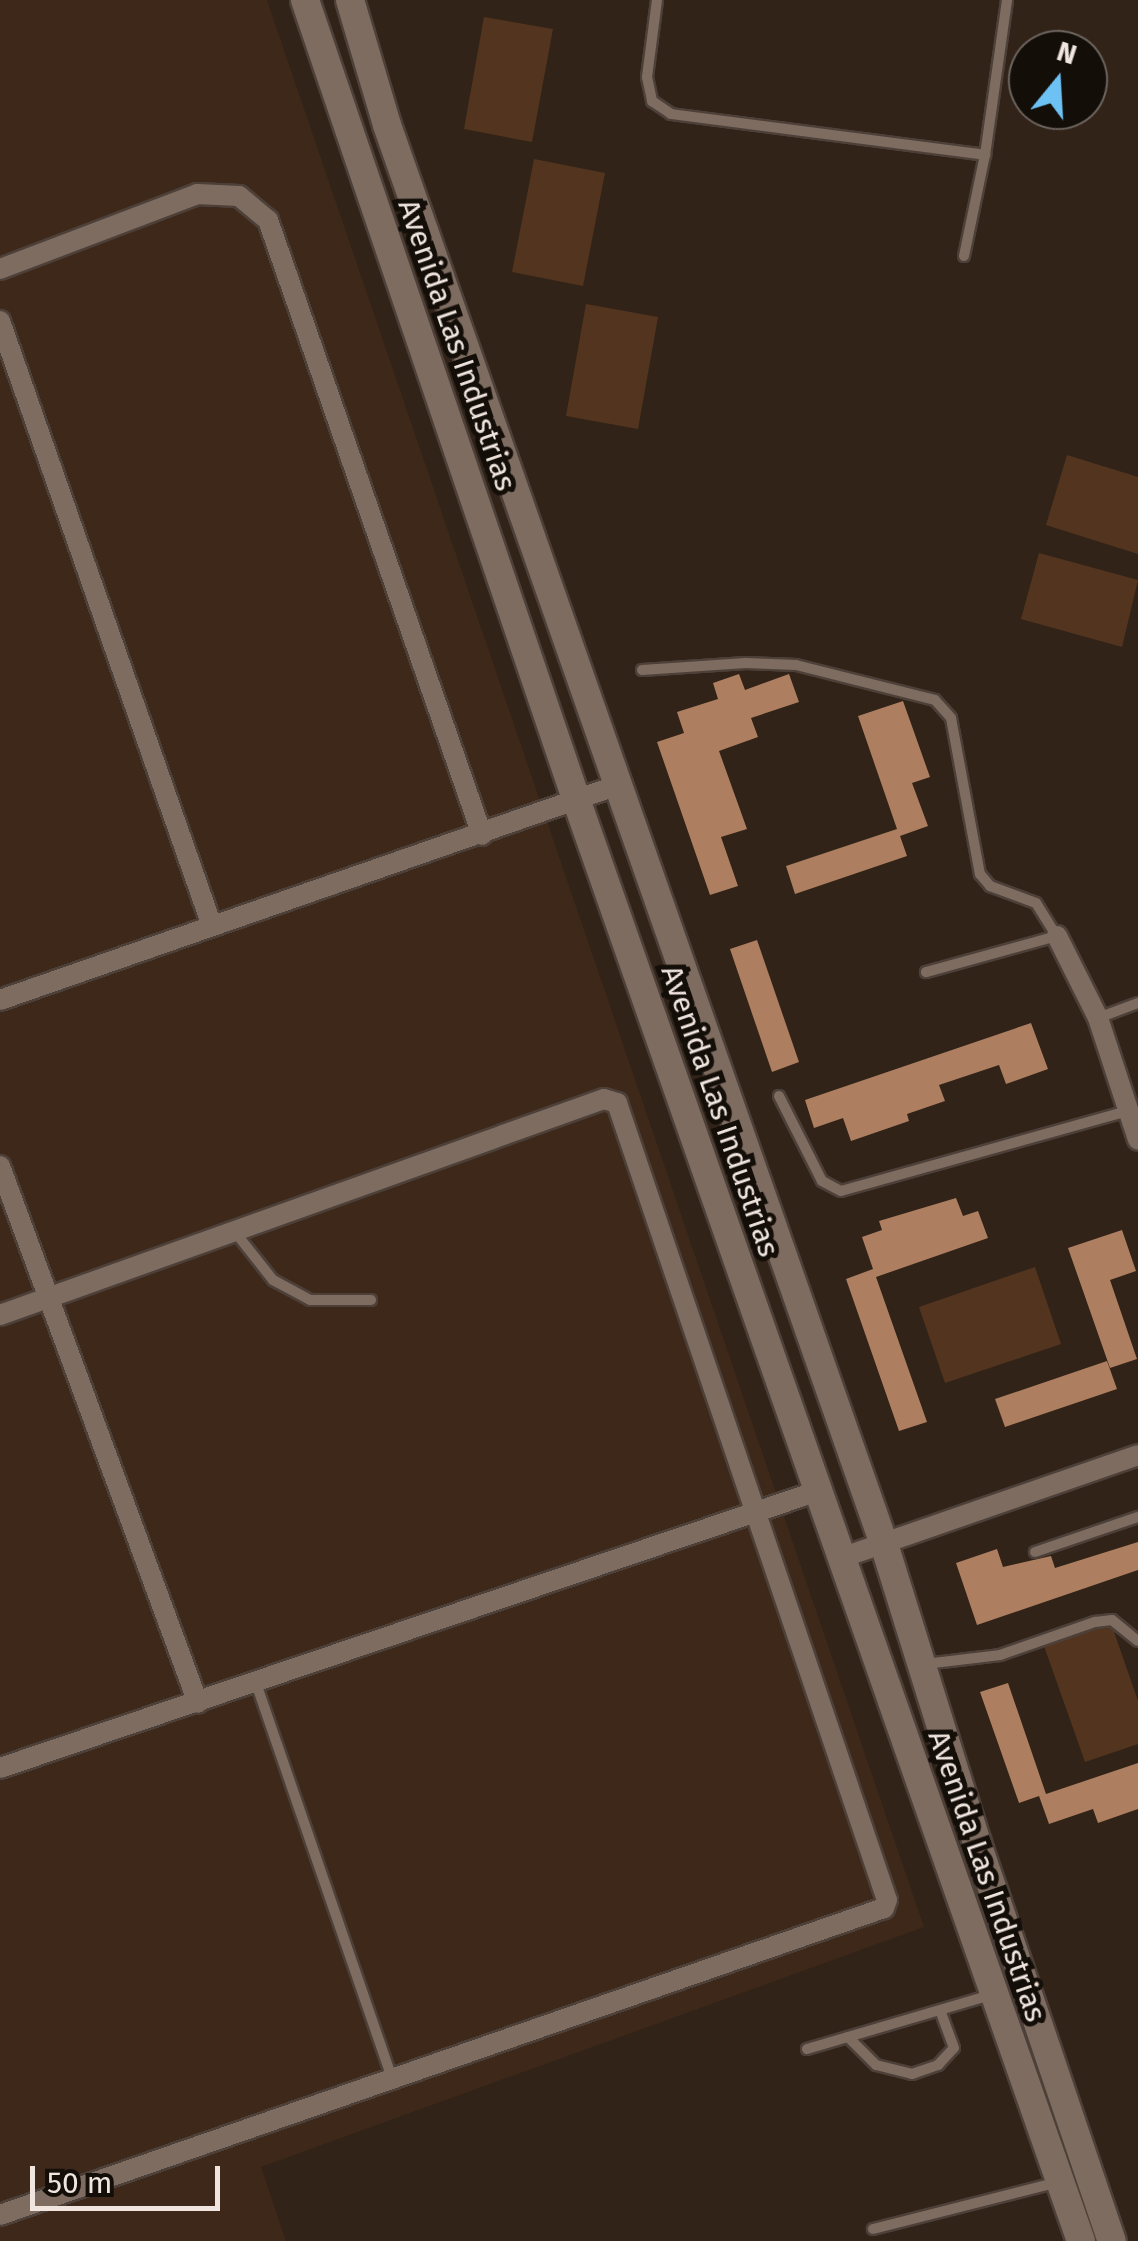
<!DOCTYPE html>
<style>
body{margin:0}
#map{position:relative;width:1138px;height:2241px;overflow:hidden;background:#312318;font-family:"Fira Sans",sans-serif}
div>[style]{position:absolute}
.built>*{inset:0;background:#3d281a}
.green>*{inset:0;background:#53351f}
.building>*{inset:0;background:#ad7f60}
.roads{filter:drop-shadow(2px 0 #4d4039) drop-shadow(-2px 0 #4d4039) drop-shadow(0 2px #4d4039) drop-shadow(0 -2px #4d4039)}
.lane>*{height:10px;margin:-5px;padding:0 5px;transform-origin:5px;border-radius:5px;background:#7e6c60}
.street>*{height:20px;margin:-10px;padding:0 10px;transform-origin:10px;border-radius:10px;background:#7e6c60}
.secondary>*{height:28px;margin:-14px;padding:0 14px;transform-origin:14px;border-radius:14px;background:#7e6c60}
span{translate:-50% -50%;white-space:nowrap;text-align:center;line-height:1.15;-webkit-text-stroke:10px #140e09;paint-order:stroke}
.street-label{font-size:30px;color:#f0e6df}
.north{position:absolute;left:1008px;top:30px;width:100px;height:100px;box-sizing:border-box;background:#140e09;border:2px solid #6c645f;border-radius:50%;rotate:18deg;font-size:28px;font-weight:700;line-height:40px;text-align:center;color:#f0e6df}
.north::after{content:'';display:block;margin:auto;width:35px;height:45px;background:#6dc2f3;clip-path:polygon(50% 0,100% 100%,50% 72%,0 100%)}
.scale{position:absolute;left:30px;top:2166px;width:190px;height:45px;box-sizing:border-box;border:5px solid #f0e6df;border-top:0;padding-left:12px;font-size:30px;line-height:35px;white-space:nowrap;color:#f0e6df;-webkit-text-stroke:8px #140e09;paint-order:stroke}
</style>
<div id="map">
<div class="built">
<div style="clip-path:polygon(0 0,267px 0,924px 1927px,261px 2167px,286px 2241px,0 2241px)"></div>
</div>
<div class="green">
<div style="clip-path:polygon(484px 17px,553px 29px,532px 142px,464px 129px)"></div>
<div style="clip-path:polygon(534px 159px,605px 173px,583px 286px,512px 272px)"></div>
<div style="clip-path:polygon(586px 304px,658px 317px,638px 429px,566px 416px)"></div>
<div style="clip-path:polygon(1067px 455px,1138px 477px,1138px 554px,1046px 525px)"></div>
<div style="clip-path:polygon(1039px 553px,1138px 580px,1122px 647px,1021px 619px)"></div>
<div style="clip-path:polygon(1035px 1267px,1061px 1344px,945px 1383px,919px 1307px)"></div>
<div style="clip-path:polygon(1111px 1623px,1138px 1701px,1138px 1744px,1085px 1762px,1044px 1646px)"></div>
</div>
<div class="building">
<div style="clip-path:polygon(739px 674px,745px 690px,789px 674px,799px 702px,751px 718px,758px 737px,719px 751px,747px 829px,721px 837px,738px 886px,710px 895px,657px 742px,684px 733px,677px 712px,718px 699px,713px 683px)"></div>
<div style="clip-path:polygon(903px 701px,930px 777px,912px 783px,928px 826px,900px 836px,907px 856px,795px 894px,786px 866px,897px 829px,858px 716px)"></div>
<div style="clip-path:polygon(757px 940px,799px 1062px,772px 1072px,730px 949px)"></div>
<div style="clip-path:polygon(1031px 1023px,1048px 1069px,1006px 1084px,999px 1065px,939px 1085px,945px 1101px,907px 1114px,909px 1121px,851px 1141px,843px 1118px,814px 1128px,805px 1100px)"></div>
<div style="clip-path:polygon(956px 1198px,963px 1216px,978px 1211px,988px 1238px,876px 1277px,927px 1422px,899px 1431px,846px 1279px,873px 1269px,862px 1237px,882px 1230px,879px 1221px)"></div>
<div style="clip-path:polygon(1122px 1230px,1136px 1271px,1110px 1280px,1137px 1359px,1110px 1368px,1068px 1248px)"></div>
<div style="clip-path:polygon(1107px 1361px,1117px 1389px,1005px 1427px,995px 1399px)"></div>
<div style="clip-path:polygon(1138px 1542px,1138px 1570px,977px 1625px,956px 1563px,997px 1549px,1003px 1567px,1051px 1556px,1055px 1568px)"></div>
<div style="clip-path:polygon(1008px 1683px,1046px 1794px,1138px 1763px,1138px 1809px,1098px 1823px,1093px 1809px,1049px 1824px,1039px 1796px,1019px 1803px,980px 1692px)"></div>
</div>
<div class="roads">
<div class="lane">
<div style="left:657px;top:0;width:78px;rotate:97.4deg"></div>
<div style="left:647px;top:77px;width:25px;rotate:78deg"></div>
<div style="left:652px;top:101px;width:23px;rotate:34deg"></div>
<div style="left:671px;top:114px;width:317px;rotate:7.4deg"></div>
<div style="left:964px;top:256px;width:103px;rotate:-78.3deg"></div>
<div style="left:985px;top:155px;width:157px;rotate:-81.9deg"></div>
<div style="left:642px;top:670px;width:104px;rotate:-3.9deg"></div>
<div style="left:746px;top:663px;width:50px;rotate:2.3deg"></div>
<div style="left:796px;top:665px;width:143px;rotate:14.1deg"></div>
<div style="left:935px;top:700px;width:24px;rotate:48deg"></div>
<div style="left:951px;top:718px;width:159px;rotate:79.5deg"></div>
<div style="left:980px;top:874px;width:16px;rotate:50deg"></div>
<div style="left:990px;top:886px;width:49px;rotate:20.3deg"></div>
<div style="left:1036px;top:903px;width:39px;rotate:58deg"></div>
<div style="left:1057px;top:936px;width:136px;rotate:164.6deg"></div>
<div style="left:1098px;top:1018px;width:43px;rotate:-20.6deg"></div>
<div style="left:779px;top:1096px;width:95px;rotate:63.2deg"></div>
<div style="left:822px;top:1181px;width:21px;rotate:28deg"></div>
<div style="left:841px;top:1191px;width:298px;rotate:-15.6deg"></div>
<div style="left:235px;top:1232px;width:61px;rotate:51.6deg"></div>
<div style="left:273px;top:1280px;width:42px;rotate:28.4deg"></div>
<div style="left:310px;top:1300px;width:61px"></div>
<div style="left:1035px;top:1552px;width:109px;rotate:-18.8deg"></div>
<div style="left:925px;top:1664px;width:76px;rotate:-6.8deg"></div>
<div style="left:1000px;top:1655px;width:101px;rotate:-19.2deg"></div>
<div style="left:1095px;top:1622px;width:17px;rotate:-7deg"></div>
<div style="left:1112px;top:1620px;width:33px;rotate:39deg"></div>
<div style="left:256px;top:1683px;width:417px;rotate:71deg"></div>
<div style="left:848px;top:2037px;width:40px;rotate:45deg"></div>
<div style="left:876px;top:2065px;width:37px;rotate:14deg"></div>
<div style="left:912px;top:2074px;width:28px;rotate:-19deg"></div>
<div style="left:938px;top:2065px;width:23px;rotate:-47deg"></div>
<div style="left:954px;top:2048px;width:40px;rotate:-110.2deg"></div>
<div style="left:807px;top:2049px;width:195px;rotate:-16.4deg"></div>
<div style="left:873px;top:2229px;width:192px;rotate:-14.2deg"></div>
</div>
<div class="street">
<div style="left:0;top:269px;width:211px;rotate:-20.8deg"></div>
<div style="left:197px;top:194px;width:42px;rotate:2.7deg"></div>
<div style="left:239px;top:196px;width:38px;rotate:40deg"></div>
<div style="left:268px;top:220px;width:651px;rotate:70.81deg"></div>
<div style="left:0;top:321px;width:641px;rotate:70.69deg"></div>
<div style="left:1057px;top:936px;width:92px;rotate:63.4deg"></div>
<div style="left:1098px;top:1018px;width:128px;rotate:71.8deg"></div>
<div style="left:0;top:1000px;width:654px;rotate:-19.18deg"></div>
<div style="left:0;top:1166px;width:572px;rotate:69.76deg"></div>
<div style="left:0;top:1315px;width:641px;rotate:-19.68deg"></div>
<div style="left:604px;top:1099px;width:14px;rotate:17deg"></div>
<div style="left:617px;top:1103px;width:841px;rotate:71.29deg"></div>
<div style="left:887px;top:1900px;width:9px;rotate:111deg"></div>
<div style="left:884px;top:1908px;width:936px;rotate:160.85deg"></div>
<div style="left:841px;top:1558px;width:314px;rotate:-19.1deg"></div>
<div style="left:0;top:1768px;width:864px;rotate:-18.71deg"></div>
</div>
<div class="secondary">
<div style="left:305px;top:0;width:844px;rotate:71.26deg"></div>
<div style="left:576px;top:799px;width:1528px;rotate:70.7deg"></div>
<div style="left:350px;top:0;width:130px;rotate:73.5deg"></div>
<div style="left:387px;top:125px;width:1504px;rotate:70.7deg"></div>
<div style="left:884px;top:1544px;width:313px;rotate:72.7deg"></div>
<div style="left:977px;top:1843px;width:420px;rotate:71.3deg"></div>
</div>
</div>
<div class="street-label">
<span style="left:457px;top:345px;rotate:71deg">Avenida Las Industrias</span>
<span style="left:720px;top:1111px;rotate:71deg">Avenida Las Industrias</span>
<span style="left:987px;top:1876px;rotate:71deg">Avenida Las Industrias</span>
</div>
<div class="north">N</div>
<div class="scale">50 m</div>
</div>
